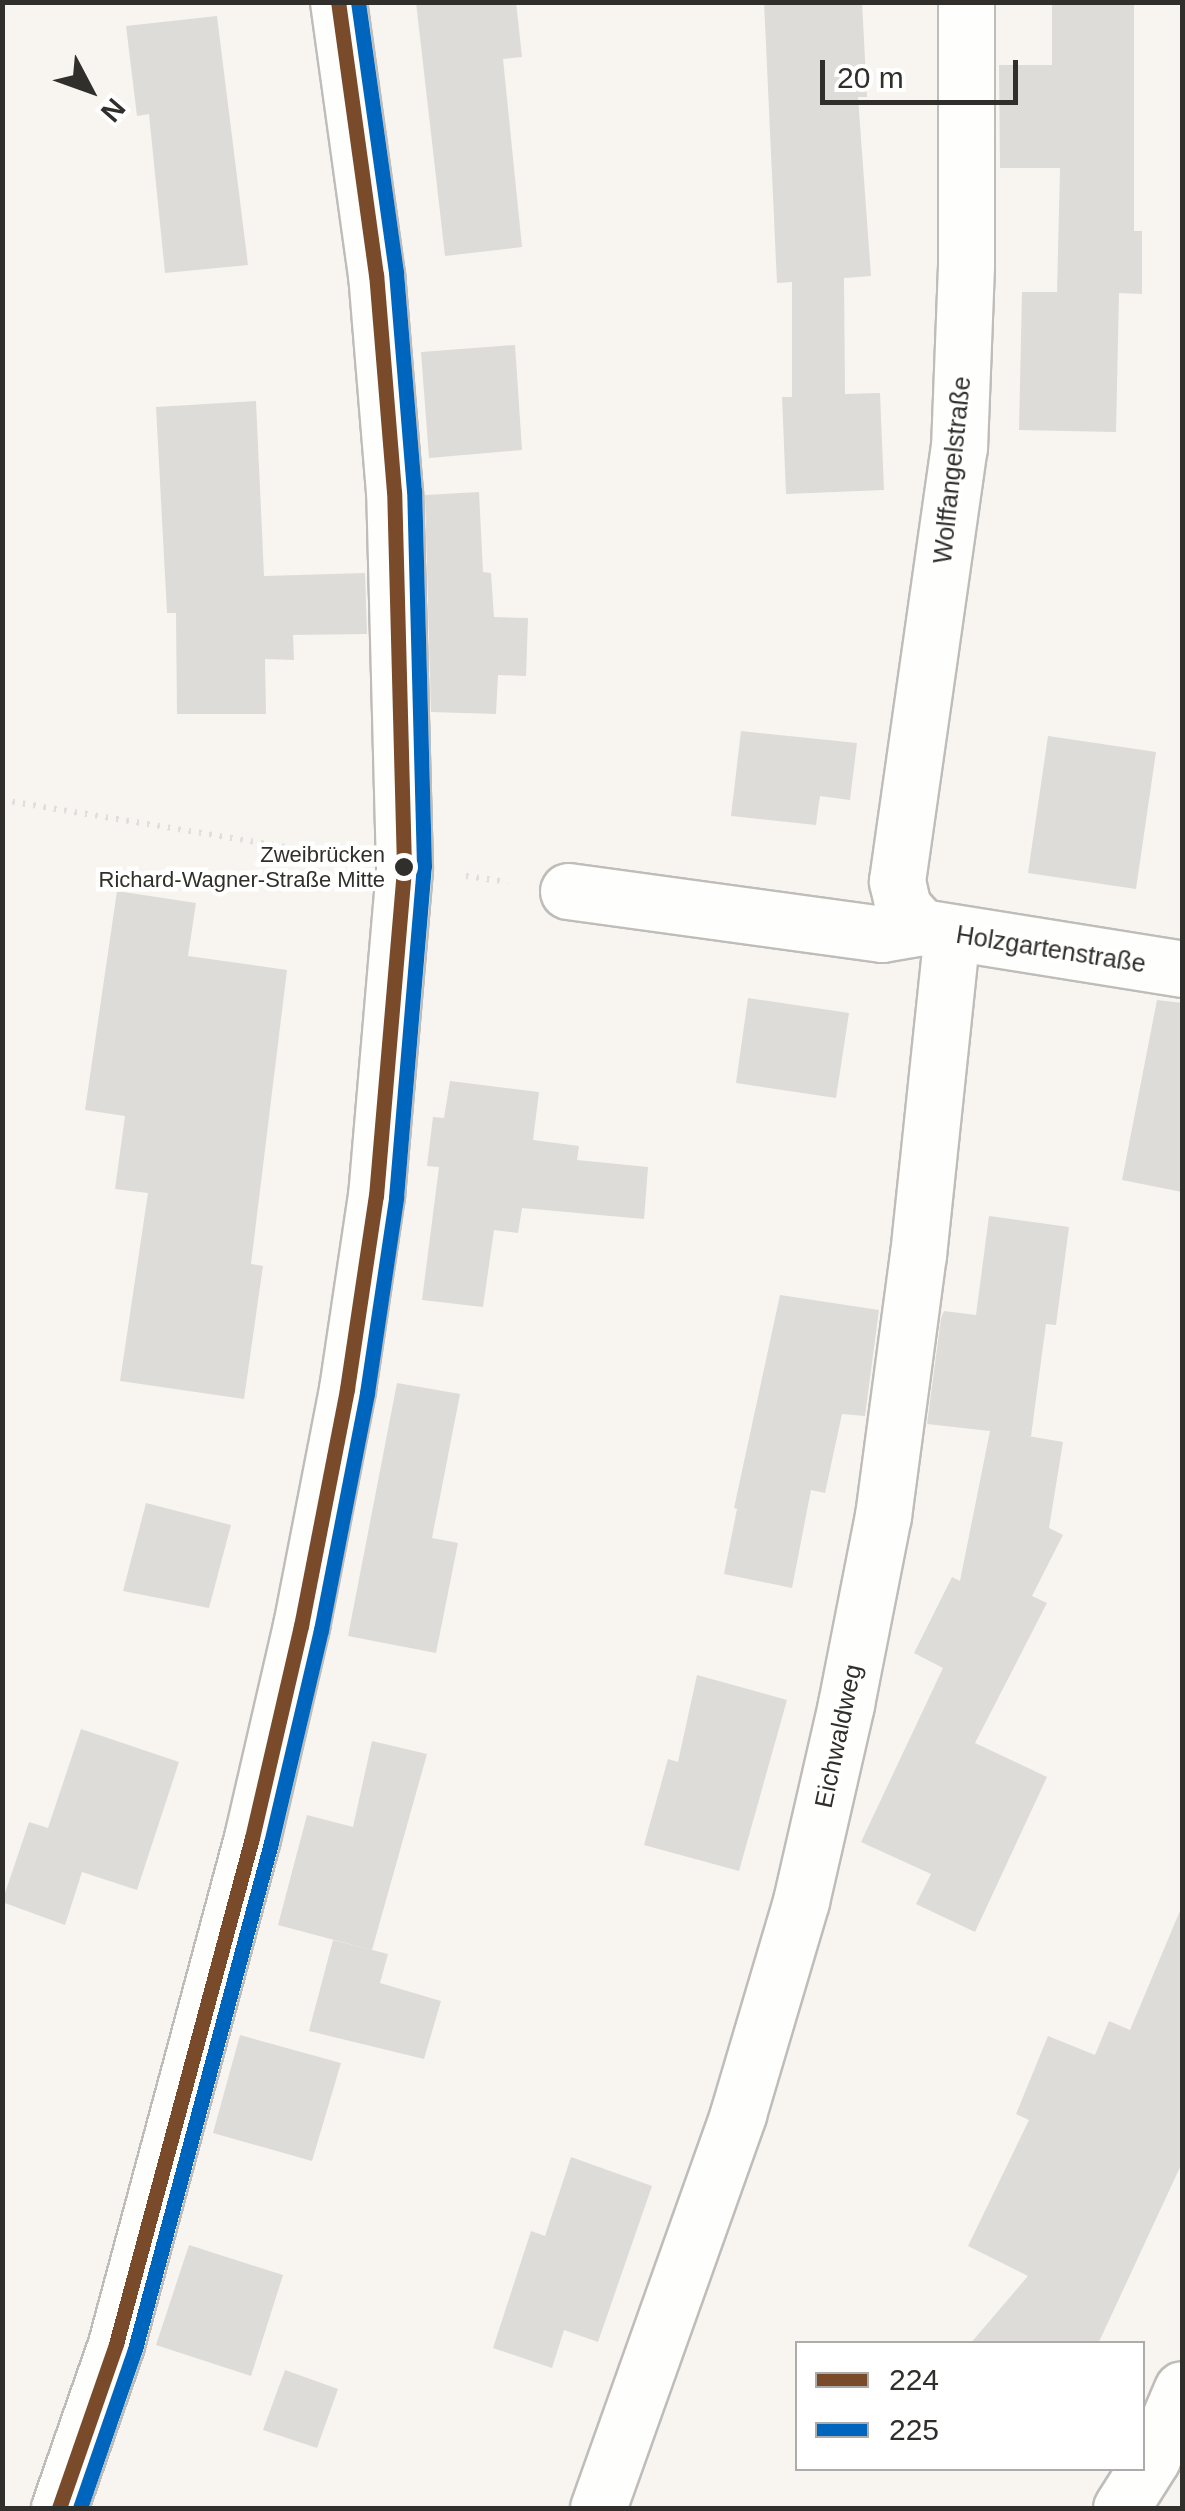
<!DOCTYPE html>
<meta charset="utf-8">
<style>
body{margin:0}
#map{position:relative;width:1185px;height:2511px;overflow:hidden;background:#f8f5f0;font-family:Arial,sans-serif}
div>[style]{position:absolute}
.building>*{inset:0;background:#dddcd8}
.path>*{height:6px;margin-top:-3px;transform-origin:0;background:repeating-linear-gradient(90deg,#e0dfdd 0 2.5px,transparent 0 10.5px)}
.roads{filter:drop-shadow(2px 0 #bfbdb9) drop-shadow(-2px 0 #bfbdb9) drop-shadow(0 2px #bfbdb9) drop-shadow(0 -2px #bfbdb9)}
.minor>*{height:55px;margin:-27.5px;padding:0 27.5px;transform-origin:27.5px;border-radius:27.5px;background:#fefefd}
.bus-1>*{height:15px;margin:-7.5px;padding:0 7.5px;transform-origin:7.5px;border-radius:7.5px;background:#7a4b2a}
.bus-2>*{height:15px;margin:-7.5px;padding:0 7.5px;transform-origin:7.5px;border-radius:7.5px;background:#0065bd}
.dots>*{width:28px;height:28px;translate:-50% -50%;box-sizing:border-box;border:5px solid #fff;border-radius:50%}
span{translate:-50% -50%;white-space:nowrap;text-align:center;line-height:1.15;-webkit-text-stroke:9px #fff;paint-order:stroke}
.bus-label{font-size:22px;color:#312f2b}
.right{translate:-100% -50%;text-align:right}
.street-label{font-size:25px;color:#312f2b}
.frame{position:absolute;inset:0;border:5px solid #312f2b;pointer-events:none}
.legend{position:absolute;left:795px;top:2341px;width:350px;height:130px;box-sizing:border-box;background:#fff;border:2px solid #adacaa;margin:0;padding:12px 18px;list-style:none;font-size:30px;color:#312f2b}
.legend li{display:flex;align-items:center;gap:20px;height:50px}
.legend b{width:50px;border:2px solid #adacaa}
.north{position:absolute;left:40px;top:40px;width:100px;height:100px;-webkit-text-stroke:8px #fff;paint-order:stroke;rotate:131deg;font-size:28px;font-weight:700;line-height:40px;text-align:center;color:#312f2b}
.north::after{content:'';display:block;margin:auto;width:35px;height:45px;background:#312f2b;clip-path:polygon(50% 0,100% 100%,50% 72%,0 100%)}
.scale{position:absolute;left:820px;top:60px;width:198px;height:45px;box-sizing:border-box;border:5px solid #312f2b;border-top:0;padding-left:12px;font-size:30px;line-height:35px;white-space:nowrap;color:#312f2b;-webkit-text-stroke:8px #fff;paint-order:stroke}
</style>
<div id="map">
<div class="building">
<div style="clip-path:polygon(416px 2px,516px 2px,522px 57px,503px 59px,522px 247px,445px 256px)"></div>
<div style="clip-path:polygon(764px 2px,862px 2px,867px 97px,858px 97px,871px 276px,844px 278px,845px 394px,880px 393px,884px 490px,786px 494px,782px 397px,792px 397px,792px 282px,777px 283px)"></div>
<div style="clip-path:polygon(1052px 2px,1134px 2px,1134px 231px,1142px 231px,1142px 294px,1119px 293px,1116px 432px,1019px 430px,1022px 292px,1057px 292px,1060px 168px,1000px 168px,999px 65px,1052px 65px)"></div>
<div style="clip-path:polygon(217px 16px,248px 265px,165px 273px,149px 114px,137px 116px,126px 26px)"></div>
<div style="clip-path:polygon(515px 345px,522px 450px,429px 458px,421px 352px)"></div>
<div style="clip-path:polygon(256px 401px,264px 576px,365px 573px,367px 634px,293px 635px,294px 660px,265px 659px,266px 714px,177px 714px,176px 613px,167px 613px,156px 407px)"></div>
<div style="clip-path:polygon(479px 492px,483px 572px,491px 573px,494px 617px,528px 618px,526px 676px,498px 675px,496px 714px,431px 712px,425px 495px)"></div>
<div style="clip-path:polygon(741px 731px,857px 743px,850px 800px,820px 796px,816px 825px,731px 816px)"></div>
<div style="clip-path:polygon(1048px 736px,1156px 752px,1136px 889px,1028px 873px)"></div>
<div style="clip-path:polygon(117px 891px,196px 903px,188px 956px,287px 970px,251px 1264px,263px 1266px,244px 1399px,120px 1381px,148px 1193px,115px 1189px,125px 1116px,85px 1110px)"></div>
<div style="clip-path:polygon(748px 998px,849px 1013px,836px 1098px,736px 1083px)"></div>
<div style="clip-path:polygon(1157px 1000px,1182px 1003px,1182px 1192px,1122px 1180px)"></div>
<div style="clip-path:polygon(450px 1081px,539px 1092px,533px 1140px,579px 1146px,577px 1160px,648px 1167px,644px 1219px,522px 1208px,518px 1233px,494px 1230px,483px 1307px,422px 1300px,439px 1167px,427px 1166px,433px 1117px,444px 1118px)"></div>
<div style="clip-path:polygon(989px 1216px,1069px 1227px,1056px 1325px,1046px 1324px,1031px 1436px,1028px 1436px,1063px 1442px,1049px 1528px,1063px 1535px,1032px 1596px,1047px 1603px,975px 1743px,1047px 1777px,975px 1932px,916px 1904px,931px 1874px,861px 1842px,943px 1668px,914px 1653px,952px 1577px,960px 1581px,990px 1431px,927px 1424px,941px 1318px,944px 1311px,976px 1315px)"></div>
<div style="clip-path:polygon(780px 1295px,879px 1310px,865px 1416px,842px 1414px,825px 1493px,811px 1490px,792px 1588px,724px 1574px,737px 1509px,734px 1508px)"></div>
<div style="clip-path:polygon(397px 1383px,460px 1394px,432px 1538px,458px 1543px,436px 1653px,348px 1636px)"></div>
<div style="clip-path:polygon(146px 1503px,231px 1525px,209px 1608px,123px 1591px)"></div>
<div style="clip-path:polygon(697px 1675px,787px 1700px,739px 1871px,644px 1845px,668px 1759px,678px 1762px)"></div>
<div style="clip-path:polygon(81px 1729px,179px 1762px,137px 1890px,82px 1872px,65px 1925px,2px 1902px,29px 1822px,48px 1828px)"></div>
<div style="clip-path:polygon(372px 1741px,427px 1754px,372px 1950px,278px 1925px,307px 1815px,353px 1827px)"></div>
<div style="clip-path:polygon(1182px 1906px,1182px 2163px,1098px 2344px,970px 2344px,1028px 2276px,968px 2246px,1029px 2120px,1016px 2114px,1048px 2036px,1095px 2055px,1109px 2021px,1130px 2030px)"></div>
<div style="clip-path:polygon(333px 1940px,388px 1954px,380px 1983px,441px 2001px,424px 2059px,309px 2031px)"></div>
<div style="clip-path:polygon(240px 2035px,341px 2063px,312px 2161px,213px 2133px)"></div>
<div style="clip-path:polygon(571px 2157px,652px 2186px,598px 2342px,564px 2330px,552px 2368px,493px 2348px,531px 2231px,545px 2236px)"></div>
<div style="clip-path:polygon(189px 2245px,283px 2275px,251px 2376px,156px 2345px)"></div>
<div style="clip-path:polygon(285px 2370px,338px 2389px,317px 2448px,263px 2430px)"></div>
</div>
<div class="path">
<div style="left:2px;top:800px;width:348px;rotate:9.4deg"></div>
<div style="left:466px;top:876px;width:42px;rotate:8.1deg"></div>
</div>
<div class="roads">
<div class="minor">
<div style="left:568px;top:891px;width:317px;rotate:7.8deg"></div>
<div style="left:882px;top:934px;width:40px;rotate:-10deg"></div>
<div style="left:921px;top:927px;width:264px;rotate:9.1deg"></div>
<div style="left:921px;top:927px;width:27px;rotate:-132deg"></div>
<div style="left:903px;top:907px;width:27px;rotate:-103deg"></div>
<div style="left:897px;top:881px;width:437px;rotate:-81.9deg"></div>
<div style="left:959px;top:448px;width:183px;rotate:-87.8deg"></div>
<div style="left:966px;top:265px;width:263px;rotate:-90deg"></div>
<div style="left:59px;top:2508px;width:174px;rotate:-70.8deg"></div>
<div style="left:116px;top:2344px;width:524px;rotate:-74.96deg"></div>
<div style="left:252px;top:1838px;width:218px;rotate:-77deg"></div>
<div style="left:301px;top:1626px;width:241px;rotate:-79deg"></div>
<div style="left:347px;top:1389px;width:195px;rotate:-81.5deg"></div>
<div style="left:376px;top:1196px;width:330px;rotate:-85.1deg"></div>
<div style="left:404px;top:867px;width:375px;rotate:-91.5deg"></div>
<div style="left:394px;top:492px;width:218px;rotate:-94.7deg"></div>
<div style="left:376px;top:275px;width:276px;rotate:-97.9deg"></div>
<div style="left:598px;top:2508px;width:418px;rotate:-70.4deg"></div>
<div style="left:738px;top:2114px;width:222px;rotate:-73.5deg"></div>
<div style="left:801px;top:1901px;width:202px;rotate:-77.1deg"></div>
<div style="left:846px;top:1704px;width:192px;rotate:-78.9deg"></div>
<div style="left:883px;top:1516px;width:263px;rotate:-82.4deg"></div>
<div style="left:918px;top:1255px;width:323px;rotate:-84deg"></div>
<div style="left:1121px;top:2508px;width:58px;rotate:-57.7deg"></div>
<div style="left:1152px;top:2459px;width:76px;rotate:-66.8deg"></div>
</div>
</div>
<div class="bus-1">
<div style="left:59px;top:2508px;width:174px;rotate:-70.8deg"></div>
<div style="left:116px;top:2344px;width:524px;rotate:-74.96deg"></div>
<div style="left:252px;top:1838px;width:218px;rotate:-77deg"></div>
<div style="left:301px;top:1626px;width:241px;rotate:-79deg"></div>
<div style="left:347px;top:1389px;width:195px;rotate:-81.5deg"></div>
<div style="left:376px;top:1196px;width:330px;rotate:-85.1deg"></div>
<div style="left:404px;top:867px;width:375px;rotate:-91.5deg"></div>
<div style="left:394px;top:492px;width:218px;rotate:-94.7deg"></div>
<div style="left:376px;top:275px;width:276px;rotate:-97.9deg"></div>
</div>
<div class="bus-2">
<div style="left:80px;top:2508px;width:168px;rotate:-70.9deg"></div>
<div style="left:135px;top:2349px;width:524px;rotate:-74.96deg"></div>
<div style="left:271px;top:1843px;width:219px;rotate:-76.8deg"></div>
<div style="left:321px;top:1630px;width:241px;rotate:-79deg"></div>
<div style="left:367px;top:1393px;width:197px;rotate:-81.5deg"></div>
<div style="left:396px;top:1198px;width:333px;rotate:-85.2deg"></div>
<div style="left:424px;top:866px;width:375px;rotate:-91.5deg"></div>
<div style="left:414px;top:491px;width:220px;rotate:-94.7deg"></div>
<div style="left:396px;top:272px;width:273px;rotate:-98deg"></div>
</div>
<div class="dots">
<div style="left:404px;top:867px;background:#312f2b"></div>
</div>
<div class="bus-label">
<span class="right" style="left:385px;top:867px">Zweibrücken<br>Richard-Wagner-Straße Mitte</span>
</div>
<div class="street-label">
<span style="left:952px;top:470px;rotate:-84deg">Wolffangelstraße</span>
<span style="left:1051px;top:949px;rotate:9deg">Holzgartenstraße</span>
<span style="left:838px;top:1736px;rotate:-78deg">Eichwaldweg</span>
</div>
<div class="frame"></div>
<ul class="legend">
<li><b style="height:12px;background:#7a4b2a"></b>224</li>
<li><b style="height:12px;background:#0065bd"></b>225</li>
</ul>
<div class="north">N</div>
<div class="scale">20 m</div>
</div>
